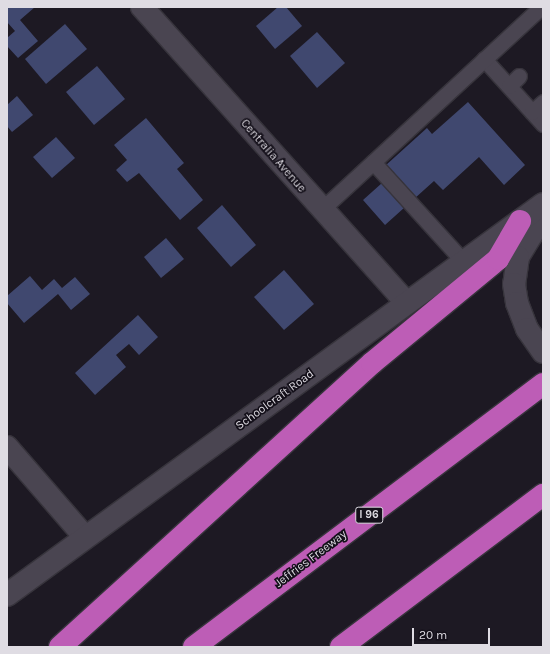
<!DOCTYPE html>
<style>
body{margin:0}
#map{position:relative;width:550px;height:654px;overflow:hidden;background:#1d1923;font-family:Karla,sans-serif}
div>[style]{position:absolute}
.building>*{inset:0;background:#40486f}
.roads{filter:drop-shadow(1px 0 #37343c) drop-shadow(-1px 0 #37343c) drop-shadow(0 1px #37343c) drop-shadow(0 -1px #37343c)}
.lane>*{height:15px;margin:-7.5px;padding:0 7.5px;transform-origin:7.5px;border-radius:7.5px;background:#4a4551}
.street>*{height:22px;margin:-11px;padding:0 11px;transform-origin:11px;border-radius:11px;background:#4a4551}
.secondary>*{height:22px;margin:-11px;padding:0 11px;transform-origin:11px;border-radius:11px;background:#4a4551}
.highway>*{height:22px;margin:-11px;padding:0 11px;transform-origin:11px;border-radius:11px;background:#bd5db6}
span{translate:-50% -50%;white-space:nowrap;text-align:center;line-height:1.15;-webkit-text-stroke:3.5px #14101a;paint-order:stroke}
.shield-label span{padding:1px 3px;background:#14101a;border:1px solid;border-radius:3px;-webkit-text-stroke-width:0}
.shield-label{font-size:11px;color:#dfdce3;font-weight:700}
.street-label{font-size:12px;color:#dfdce3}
.frame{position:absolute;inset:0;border:8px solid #dfdce3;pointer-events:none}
.scale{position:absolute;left:412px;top:628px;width:78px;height:18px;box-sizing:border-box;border:2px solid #dfdce3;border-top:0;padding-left:5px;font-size:12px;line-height:14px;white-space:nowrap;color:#dfdce3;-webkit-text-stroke:3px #14101a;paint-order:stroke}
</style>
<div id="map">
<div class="building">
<div style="clip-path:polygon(7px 7px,35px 7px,20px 20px,38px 41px,18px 58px,7px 46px,7px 38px,15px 31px,7px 22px)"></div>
<div style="clip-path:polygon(278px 7px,286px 7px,302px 26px,275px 49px,256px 26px)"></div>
<div style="clip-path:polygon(65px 24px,87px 49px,46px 84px,25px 59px)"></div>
<div style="clip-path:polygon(317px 32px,345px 63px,317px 88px,290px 56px)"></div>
<div style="clip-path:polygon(97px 66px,125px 99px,94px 125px,66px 92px)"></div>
<div style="clip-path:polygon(17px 96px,33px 115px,12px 132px,7px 126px,7px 105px)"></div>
<div style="clip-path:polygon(468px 102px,525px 165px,504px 185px,479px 157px,443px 190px,434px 181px,385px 225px,363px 200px,382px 183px,375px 175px,427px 128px,432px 134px)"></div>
<div style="clip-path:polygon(146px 118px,184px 163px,177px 169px,203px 200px,180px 220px,139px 173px,127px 182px,116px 170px,127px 160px,114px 145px)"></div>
<div style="clip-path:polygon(56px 137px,75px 158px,52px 178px,33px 157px)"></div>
<div style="clip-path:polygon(222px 205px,256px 245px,231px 267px,197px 228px)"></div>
<div style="clip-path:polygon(166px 238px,184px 259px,161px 278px,144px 257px)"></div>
<div style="clip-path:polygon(284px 270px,314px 304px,284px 330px,254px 297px)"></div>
<div style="clip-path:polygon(30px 276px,42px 290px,54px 279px,62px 288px,75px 277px,90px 294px,71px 310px,58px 294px,24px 323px,7px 303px,7px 296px)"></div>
<div style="clip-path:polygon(138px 315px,158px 337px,139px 355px,129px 344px,116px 355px,126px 367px,95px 395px,75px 373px)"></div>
</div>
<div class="roads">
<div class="lane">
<div style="left:484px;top:59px;width:88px;rotate:47.8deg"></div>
<div style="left:509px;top:86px;width:14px;rotate:-45deg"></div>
<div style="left:532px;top:112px;width:15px;rotate:-42deg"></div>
<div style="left:373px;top:162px;width:135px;rotate:47.7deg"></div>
<div style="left:321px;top:210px;width:299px;rotate:-42.7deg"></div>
</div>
<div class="street">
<div style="left:142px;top:7px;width:397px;rotate:48.2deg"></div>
<div style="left:7px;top:447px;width:119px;rotate:49.1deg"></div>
</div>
<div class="secondary">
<div style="left:543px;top:216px;width:48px;rotate:121.4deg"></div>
<div style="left:518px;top:257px;width:27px;rotate:98deg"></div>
<div style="left:514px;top:284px;width:19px;rotate:81deg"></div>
<div style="left:517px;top:303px;width:28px;rotate:69deg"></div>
<div style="left:527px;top:329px;width:28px;rotate:55deg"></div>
<div style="left:7px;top:595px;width:663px;rotate:-36.11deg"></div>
</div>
<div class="highway">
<div style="left:60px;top:647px;width:422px;rotate:-42.3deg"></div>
<div style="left:372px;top:363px;width:163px;rotate:-39.5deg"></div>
<div style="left:498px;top:259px;width:44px;rotate:-59.9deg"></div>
<div style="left:194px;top:647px;width:437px;rotate:-37deg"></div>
<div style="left:341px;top:647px;width:253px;rotate:-37deg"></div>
</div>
</div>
<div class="shield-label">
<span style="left:369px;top:515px">I 96</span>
</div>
<div class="street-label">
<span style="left:273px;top:156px;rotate:49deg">Centralia Avenue</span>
<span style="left:275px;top:400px;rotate:-36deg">Schoolcraft Road</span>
<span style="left:311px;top:559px;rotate:-37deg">Jeffries Freeway</span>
</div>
<div class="frame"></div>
<div class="scale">20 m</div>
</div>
